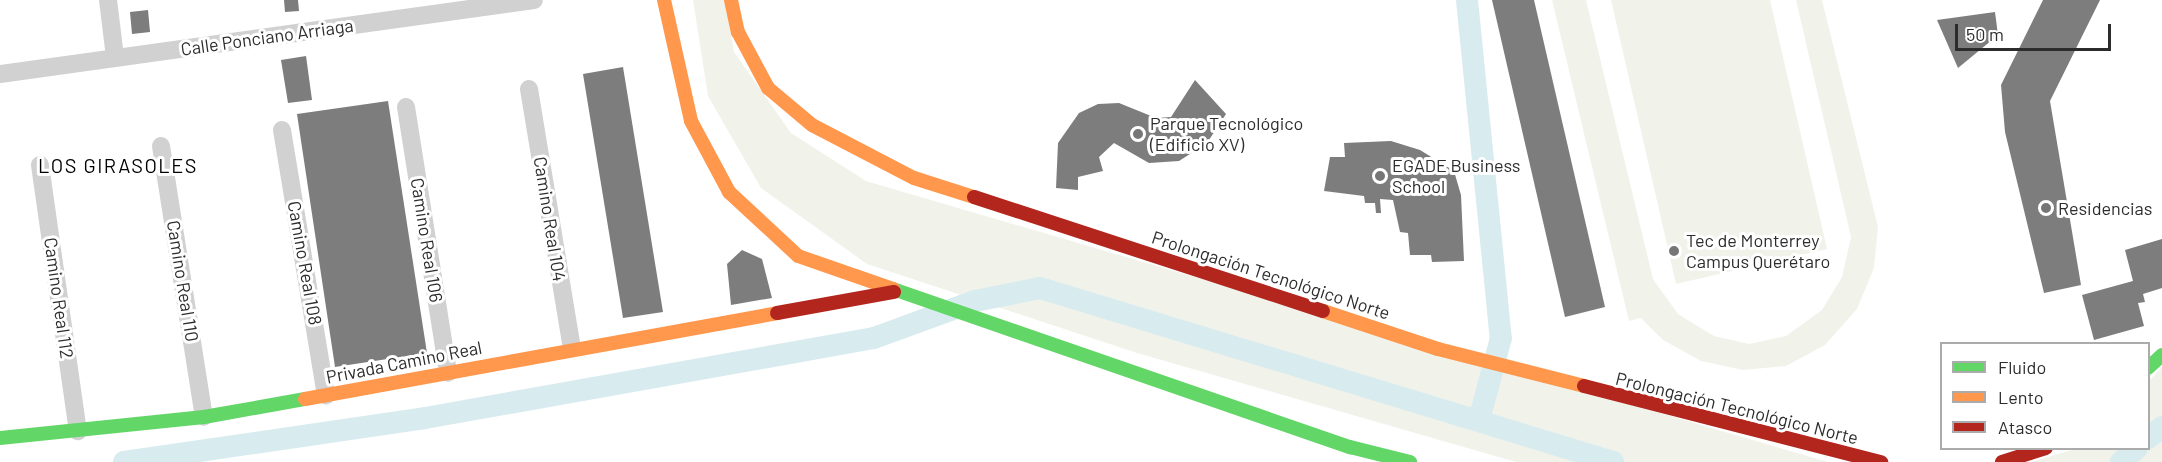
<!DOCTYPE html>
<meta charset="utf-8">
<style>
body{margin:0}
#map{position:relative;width:2162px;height:462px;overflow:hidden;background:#fff;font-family:Barlow,sans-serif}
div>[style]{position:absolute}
.green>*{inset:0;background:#f1f3eb}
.canal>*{height:22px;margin:-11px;padding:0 11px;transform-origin:11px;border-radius:11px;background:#d8ebef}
.building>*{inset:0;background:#7d7d7d}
.street>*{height:18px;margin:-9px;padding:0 9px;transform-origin:9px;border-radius:9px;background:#d1d1d1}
.fast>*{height:14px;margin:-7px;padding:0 7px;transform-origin:7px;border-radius:7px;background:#63d668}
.slow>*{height:14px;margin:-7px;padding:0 7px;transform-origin:7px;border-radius:7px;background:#ff974d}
.jam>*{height:14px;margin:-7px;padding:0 7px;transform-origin:7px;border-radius:7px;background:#b3261e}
.dots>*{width:16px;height:16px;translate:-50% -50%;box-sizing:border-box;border:3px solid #fff;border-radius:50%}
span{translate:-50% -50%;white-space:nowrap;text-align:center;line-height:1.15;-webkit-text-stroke:6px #fff;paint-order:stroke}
.street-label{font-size:18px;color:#2c2c2c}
.poi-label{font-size:18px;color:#2c2c2c}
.left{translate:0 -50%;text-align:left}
.neighbourhood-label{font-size:20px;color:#000;letter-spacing:1.5px}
.legend{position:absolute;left:1940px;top:342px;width:210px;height:108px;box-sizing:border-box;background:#fff;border:2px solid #ababab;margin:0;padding:8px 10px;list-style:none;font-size:18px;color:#2c2c2c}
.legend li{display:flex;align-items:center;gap:12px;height:30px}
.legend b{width:30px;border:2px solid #ababab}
.scale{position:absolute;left:1955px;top:24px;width:156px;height:27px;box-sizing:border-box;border:3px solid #2c2c2c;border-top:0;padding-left:8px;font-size:18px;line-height:21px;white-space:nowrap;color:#2c2c2c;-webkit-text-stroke:4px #fff;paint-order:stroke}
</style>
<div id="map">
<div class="green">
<div style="clip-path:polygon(693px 0,725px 0,734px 52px,791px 133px,866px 181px,1828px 462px,1516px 462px,1137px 353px,867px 264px,761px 188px,708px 96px)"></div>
<div style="clip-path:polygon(1552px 0,1586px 0,1653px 279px,1678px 314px,1714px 336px,1749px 344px,1786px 336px,1822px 310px,1842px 277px,1851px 237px,1796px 0,1822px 0,1878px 227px,1874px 268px,1857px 309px,1825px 345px,1786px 366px,1743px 370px,1701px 361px,1663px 340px,1641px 318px,1629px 321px)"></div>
<div style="clip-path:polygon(1611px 0,1770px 0,1827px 249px,1676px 284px)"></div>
<div style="clip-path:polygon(2162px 367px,2162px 462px,2031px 462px,2075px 449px,2148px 448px,2149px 381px)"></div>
</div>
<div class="canal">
<div style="left:1467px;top:0;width:340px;rotate:84.3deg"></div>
<div style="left:1501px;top:338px;width:85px;rotate:105deg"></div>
<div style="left:2148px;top:438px;width:18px;rotate:-38deg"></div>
<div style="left:124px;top:462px;width:304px;rotate:-8.3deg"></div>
<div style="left:425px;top:418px;width:456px;rotate:-10.1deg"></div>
<div style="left:874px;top:338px;width:108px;rotate:-20.1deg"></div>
<div style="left:975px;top:301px;width:66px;rotate:-11.3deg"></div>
<div style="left:1040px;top:288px;width:599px;rotate:16.89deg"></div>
<div style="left:2121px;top:462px;width:21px;rotate:-41deg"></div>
</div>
<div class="building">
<div style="clip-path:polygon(284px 0,298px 0,299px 11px,285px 12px)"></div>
<div style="clip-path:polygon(1492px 0,1534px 0,1605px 307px,1565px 317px)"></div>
<div style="clip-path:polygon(2043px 0,2100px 0,2050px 101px,2081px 285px,2044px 293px,2005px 132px,2001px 85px)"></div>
<div style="clip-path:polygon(148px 10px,150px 32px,132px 34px,130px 12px)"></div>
<div style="clip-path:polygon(1995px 12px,1998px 35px,1958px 68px,1937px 20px)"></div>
<div style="clip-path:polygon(306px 56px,312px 100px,288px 103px,281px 60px)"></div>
<div style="clip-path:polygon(623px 67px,663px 312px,623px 318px,583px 74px)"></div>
<div style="clip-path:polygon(1195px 80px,1226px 114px,1207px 143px,1179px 161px,1149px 163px,1114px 143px,1099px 157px,1103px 171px,1078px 177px,1078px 190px,1056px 188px,1058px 143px,1079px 113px,1098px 104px,1119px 103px,1156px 118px,1171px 117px)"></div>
<div style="clip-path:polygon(388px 101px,427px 353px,335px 367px,297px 114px)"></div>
<div style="clip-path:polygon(1391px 141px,1420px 150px,1454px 171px,1461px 195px,1464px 261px,1432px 262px,1431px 255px,1410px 255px,1408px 233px,1400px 232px,1393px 200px,1380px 199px,1381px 213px,1376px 213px,1375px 203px,1365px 203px,1364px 196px,1324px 191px,1330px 157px,1345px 157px,1344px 143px)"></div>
<div style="clip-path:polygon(2162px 239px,2162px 288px,2143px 294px,2145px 302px,2138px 303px,2144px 326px,2094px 340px,2082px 295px,2133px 281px,2125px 250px)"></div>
<div style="clip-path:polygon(742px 250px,762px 259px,772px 298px,731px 305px,727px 264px)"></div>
</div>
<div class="street">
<div style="left:108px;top:0;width:57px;rotate:83deg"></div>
<div style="left:0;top:74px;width:539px;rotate:-7.89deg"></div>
<div style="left:529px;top:89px;width:263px;rotate:80.6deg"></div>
<div style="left:406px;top:107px;width:269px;rotate:81deg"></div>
<div style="left:282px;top:130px;width:269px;rotate:80.6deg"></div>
<div style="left:161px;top:146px;width:274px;rotate:81deg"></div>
<div style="left:40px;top:165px;width:269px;rotate:81.9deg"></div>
</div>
<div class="fast">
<div style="left:893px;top:289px;width:484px;rotate:19.1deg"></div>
<div style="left:1350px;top:447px;width:62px;rotate:14deg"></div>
<div style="left:2148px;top:368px;width:19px;rotate:-43deg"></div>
<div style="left:0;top:438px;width:205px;rotate:-5.9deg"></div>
<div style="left:204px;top:417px;width:103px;rotate:-10.1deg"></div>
</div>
<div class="slow">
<div style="left:664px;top:0;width:124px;rotate:77.4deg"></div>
<div style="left:691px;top:121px;width:81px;rotate:61.8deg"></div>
<div style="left:729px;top:192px;width:94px;rotate:42.8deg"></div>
<div style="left:798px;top:256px;width:101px;rotate:19.2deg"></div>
<div style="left:731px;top:0;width:33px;rotate:78deg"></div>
<div style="left:738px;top:32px;width:64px;rotate:61.8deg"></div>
<div style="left:768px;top:88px;width:57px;rotate:40.1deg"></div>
<div style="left:812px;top:125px;width:115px;rotate:27.5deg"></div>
<div style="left:914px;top:178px;width:63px;rotate:17.6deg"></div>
<div style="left:1323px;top:311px;width:121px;rotate:18.3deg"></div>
<div style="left:1438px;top:349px;width:151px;rotate:14.2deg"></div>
<div style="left:305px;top:399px;width:480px;rotate:-10.3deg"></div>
</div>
<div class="jam">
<div style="left:974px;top:197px;width:367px;rotate:18.1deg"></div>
<div style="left:777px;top:313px;width:119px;rotate:-10.2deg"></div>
<div style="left:1584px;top:386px;width:307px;rotate:14.4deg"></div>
<div style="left:2002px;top:462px;width:46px;rotate:-17.7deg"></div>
</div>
<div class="dots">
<div style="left:1138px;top:134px;background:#767676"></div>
<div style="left:1380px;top:176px;background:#767676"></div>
<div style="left:2046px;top:208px;background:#767676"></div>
<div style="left:1674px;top:251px;background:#767676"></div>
</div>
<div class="street-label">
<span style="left:267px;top:37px;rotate:-8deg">Calle Ponciano Arriaga</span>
<span style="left:550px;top:219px;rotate:81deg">Camino Real 104</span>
<span style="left:427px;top:240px;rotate:81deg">Camino Real 106</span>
<span style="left:305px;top:263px;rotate:80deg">Camino Real 108</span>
<span style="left:1271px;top:275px;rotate:18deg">Prolongación Tecnológico Norte</span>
<span style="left:183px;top:281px;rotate:81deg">Camino Real 110</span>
<span style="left:59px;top:298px;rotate:82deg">Camino Real 112</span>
<span style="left:404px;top:362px;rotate:-11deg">Privada Camino Real</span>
<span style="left:1737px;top:408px;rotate:14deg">Prolongación Tecnológico Norte</span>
</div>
<div class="poi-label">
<span class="left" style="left:1150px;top:134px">Parque Tecnológico<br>(Edificio XV)</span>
<span class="left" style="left:1392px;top:176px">EGADE Business<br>School</span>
<span class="left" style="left:2058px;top:208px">Residencias</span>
<span class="left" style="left:1686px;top:251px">Tec de Monterrey<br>Campus Querétaro</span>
</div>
<div class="neighbourhood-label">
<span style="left:118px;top:165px">LOS GIRASOLES</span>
</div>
<ul class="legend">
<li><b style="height:8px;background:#63d668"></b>Fluido</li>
<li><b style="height:8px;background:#ff974d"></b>Lento</li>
<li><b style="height:8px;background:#b3261e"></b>Atasco</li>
</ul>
<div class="scale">50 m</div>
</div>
